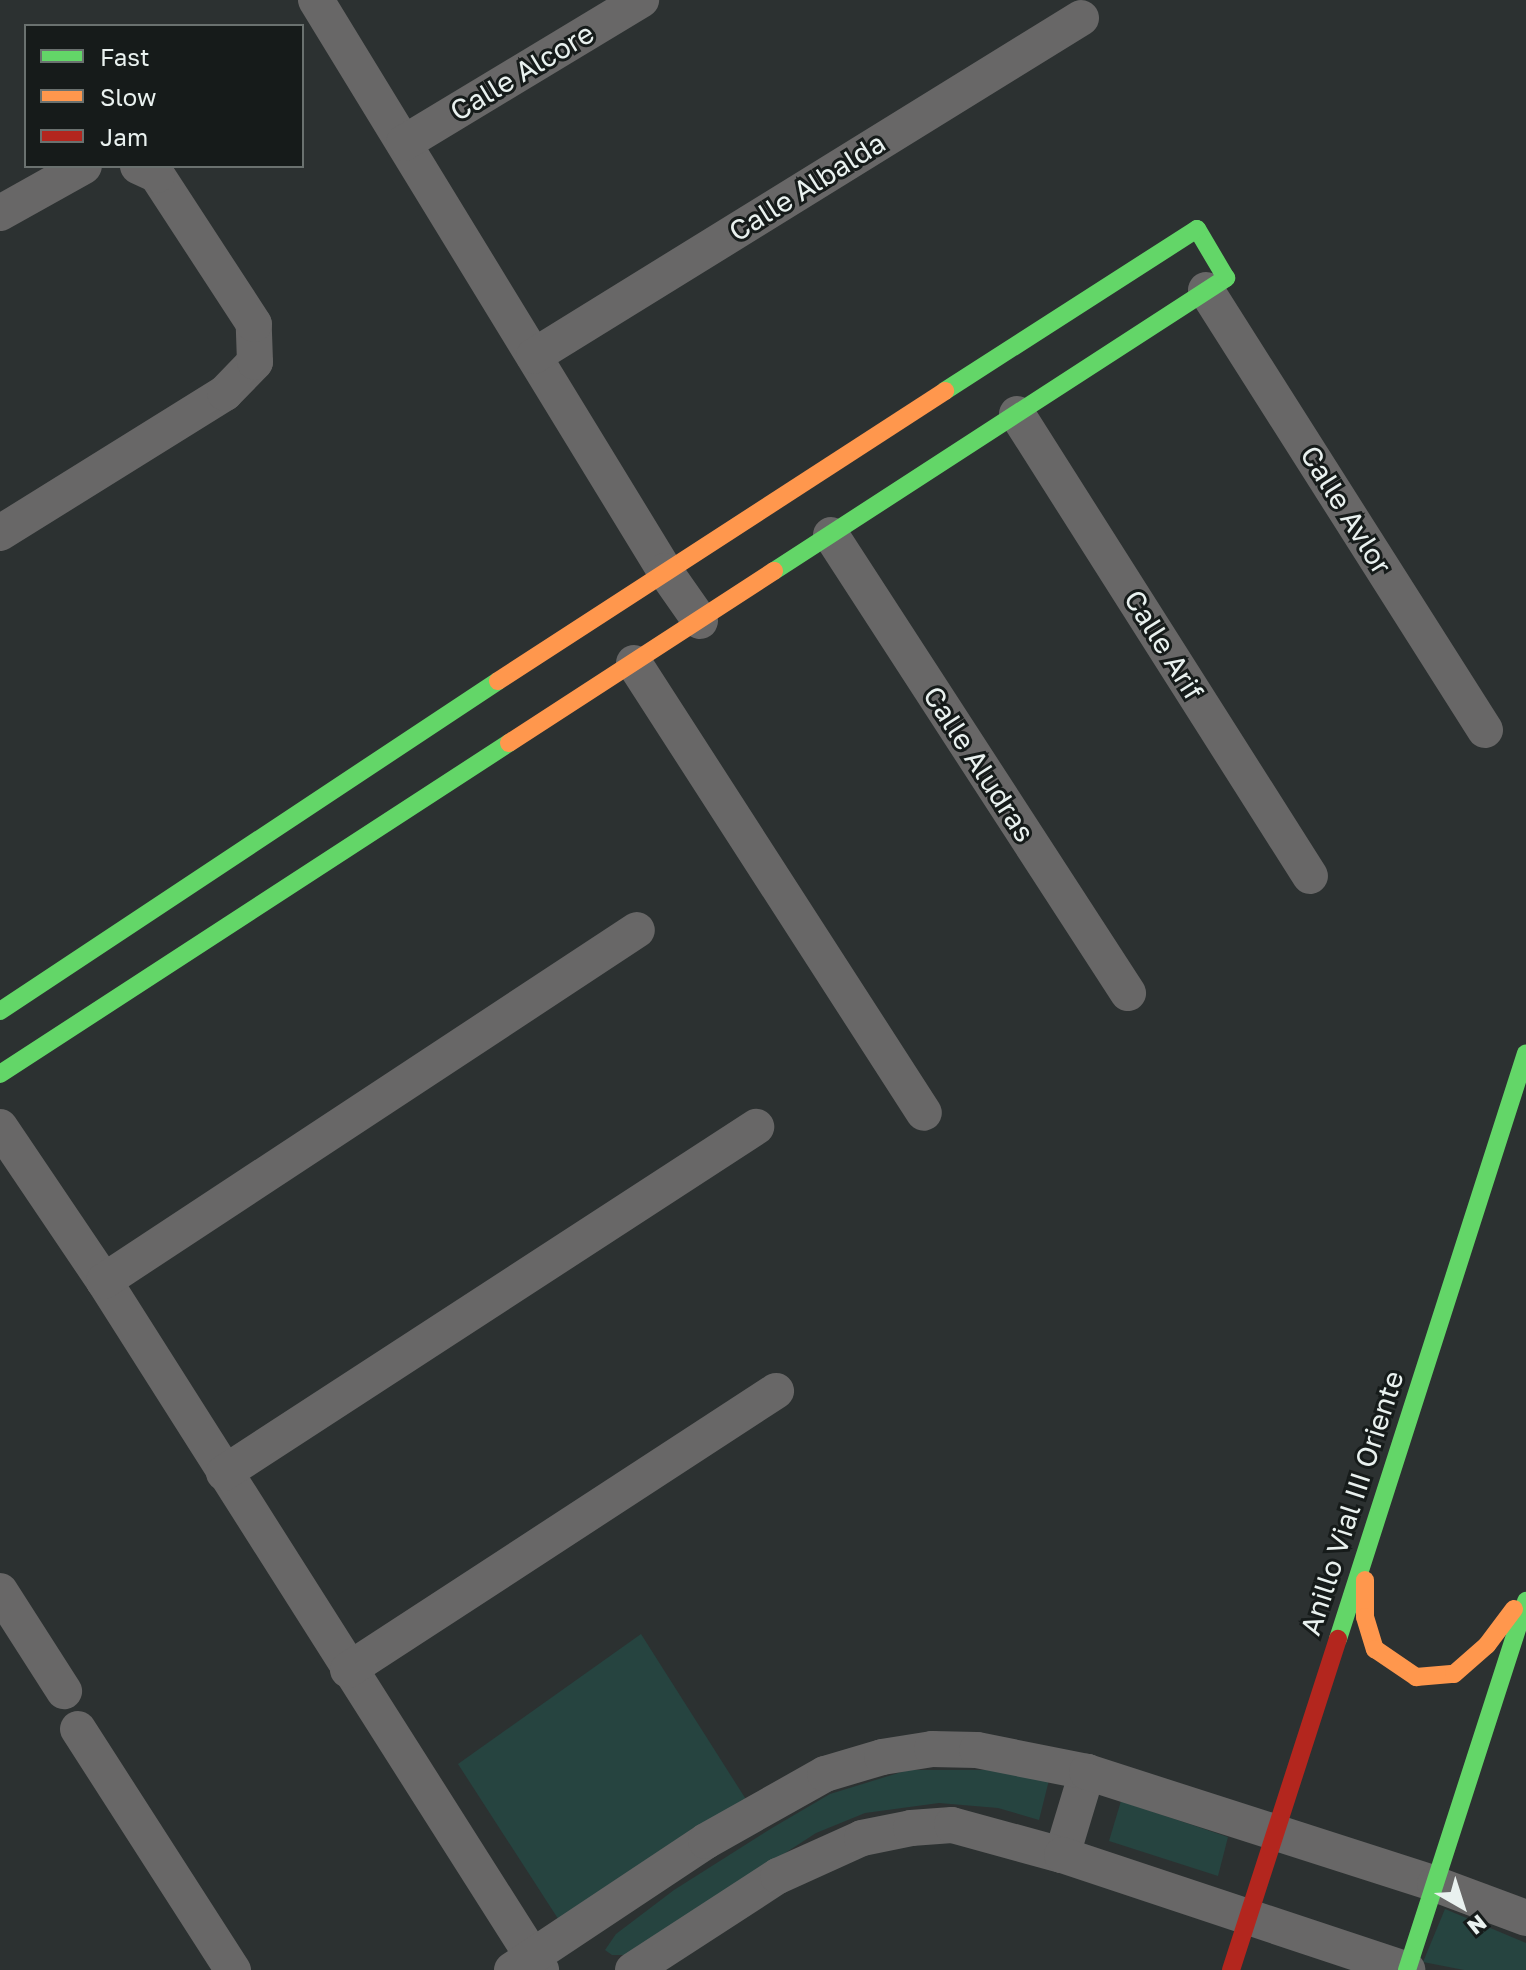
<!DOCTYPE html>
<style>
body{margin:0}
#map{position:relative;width:1526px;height:1970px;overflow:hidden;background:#2c3131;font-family:"Golos Text",sans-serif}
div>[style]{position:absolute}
.green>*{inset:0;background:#264440}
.street>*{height:36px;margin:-18px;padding:0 18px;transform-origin:18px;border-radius:18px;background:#686767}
.fast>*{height:18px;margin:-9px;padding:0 9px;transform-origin:9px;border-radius:9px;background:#63d668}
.slow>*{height:18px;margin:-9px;padding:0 9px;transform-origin:9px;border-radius:9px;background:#ff974d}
.jam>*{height:18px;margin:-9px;padding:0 9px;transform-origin:9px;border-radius:9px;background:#b3261e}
span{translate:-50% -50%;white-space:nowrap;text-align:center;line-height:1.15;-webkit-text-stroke:6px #161b1a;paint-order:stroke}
.street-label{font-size:28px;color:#e9f1ef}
.legend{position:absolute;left:24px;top:24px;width:280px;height:144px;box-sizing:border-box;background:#161b1a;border:2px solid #6a716f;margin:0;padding:10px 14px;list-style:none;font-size:24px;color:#e9f1ef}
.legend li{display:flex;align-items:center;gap:16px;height:40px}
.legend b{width:40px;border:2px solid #6a716f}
.north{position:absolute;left:1422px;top:1866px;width:80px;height:80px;-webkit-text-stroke:6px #161b1a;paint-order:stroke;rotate:141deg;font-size:22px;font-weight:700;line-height:32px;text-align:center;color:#e9f1ef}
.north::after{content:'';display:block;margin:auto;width:28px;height:36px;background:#e9f1ef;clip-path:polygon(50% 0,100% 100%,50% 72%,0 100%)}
</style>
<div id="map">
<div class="green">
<div style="clip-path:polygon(641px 1634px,747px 1801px,564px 1928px,458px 1764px)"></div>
<div style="clip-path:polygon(908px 1770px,989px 1770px,1049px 1780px,1039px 1820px,998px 1808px,939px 1803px,865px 1813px,816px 1833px,628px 1955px,612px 1955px,605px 1950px,616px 1934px,674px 1890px,772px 1828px,830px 1794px)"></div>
<div style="clip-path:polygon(1121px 1801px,1228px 1837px,1218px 1876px,1109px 1841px)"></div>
<div style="clip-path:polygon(1445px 1909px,1526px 1943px,1526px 1970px,1464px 1970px,1423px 1962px)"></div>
</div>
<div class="street">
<div style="left:316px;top:0;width:669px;rotate:58.57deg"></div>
<div style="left:665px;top:571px;width:61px;rotate:55deg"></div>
<div style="left:404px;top:143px;width:277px;rotate:-31.1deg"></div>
<div style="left:0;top:213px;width:96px;rotate:-29.2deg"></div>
<div style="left:1206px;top:290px;width:521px;rotate:57.62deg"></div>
<div style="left:534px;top:356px;width:643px;rotate:-31.71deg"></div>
<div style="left:1017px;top:414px;width:547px;rotate:57.62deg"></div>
<div style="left:0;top:533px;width:265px;rotate:-31.9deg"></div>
<div style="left:225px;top:393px;width:43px;rotate:-45.9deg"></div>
<div style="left:255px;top:362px;width:38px;rotate:-92deg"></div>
<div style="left:254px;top:324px;width:178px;rotate:-123.1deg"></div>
<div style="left:157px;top:175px;width:21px;rotate:-155deg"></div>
<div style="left:831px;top:535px;width:546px;rotate:57.04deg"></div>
<div style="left:634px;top:663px;width:535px;rotate:57.2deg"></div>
<div style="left:0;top:1127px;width:186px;rotate:56deg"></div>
<div style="left:104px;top:1281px;width:816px;rotate:57.61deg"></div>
<div style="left:104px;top:1281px;width:638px;rotate:-33.37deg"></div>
<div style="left:224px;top:1473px;width:635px;rotate:-33.04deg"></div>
<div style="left:0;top:1591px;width:119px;rotate:57.4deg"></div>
<div style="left:348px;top:1670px;width:511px;rotate:-33.1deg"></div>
<div style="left:78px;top:1729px;width:287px;rotate:57.3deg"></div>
<div style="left:1062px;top:1855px;width:87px;rotate:-73.2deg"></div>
<div style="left:512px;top:1970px;width:233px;rotate:-33.6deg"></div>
<div style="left:706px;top:1841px;width:137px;rotate:-29.4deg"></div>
<div style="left:825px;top:1774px;width:59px;rotate:-16.6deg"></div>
<div style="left:882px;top:1757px;width:51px;rotate:-9.1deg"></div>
<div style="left:932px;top:1749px;width:45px;rotate:1.3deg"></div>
<div style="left:977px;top:1750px;width:112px;rotate:11.3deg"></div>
<div style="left:1087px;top:1772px;width:366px;rotate:17.8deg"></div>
<div style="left:1435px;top:1884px;width:97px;rotate:20.5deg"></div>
<div style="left:633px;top:1970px;width:173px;rotate:-33deg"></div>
<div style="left:778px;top:1876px;width:92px;rotate:-24.3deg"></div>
<div style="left:862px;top:1838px;width:50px;rotate:-11.5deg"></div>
<div style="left:911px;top:1828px;width:41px;rotate:-4.2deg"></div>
<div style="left:952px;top:1825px;width:114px;rotate:15.3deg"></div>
<div style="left:1062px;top:1855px;width:364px;rotate:18.4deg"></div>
</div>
<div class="fast">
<div style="left:774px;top:571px;width:539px;rotate:-32.95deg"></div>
<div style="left:1226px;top:278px;width:57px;rotate:-120.6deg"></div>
<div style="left:1197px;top:229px;width:300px;rotate:147.3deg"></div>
<div style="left:0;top:1011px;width:597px;rotate:-33.53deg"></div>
<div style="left:0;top:1074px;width:607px;rotate:-33.04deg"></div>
<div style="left:1338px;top:1639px;width:615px;rotate:-72.21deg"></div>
<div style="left:1407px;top:1970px;width:388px;rotate:-72.1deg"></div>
</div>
<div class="slow">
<div style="left:498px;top:681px;width:533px;rotate:-32.97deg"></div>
<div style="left:509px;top:743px;width:316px;rotate:-33deg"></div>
<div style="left:1365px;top:1580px;width:37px;rotate:90deg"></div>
<div style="left:1365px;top:1617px;width:34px;rotate:73deg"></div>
<div style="left:1375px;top:1649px;width:50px;rotate:34.3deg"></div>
<div style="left:1416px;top:1677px;width:38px;rotate:-5deg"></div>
<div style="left:1454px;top:1674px;width:44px;rotate:-41.3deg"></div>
<div style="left:1487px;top:1645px;width:45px;rotate:-53.1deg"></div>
</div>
<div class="jam">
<div style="left:1231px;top:1970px;width:348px;rotate:-72.1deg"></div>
</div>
<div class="street-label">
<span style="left:522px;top:72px;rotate:-31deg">Calle Alcore</span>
<span style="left:807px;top:187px;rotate:-32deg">Calle Albalda</span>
<span style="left:1346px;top:510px;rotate:58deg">Calle Avlor</span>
<span style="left:1164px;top:645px;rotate:58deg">Calle Arif</span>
<span style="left:979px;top:764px;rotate:57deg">Calle Aludras</span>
<span style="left:1352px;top:1503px;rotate:-72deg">Anillo Vial III Oriente</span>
</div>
<ul class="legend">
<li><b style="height:10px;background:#63d668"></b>Fast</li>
<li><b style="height:10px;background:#ff974d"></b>Slow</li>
<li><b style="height:10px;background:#b3261e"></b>Jam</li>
</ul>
<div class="north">N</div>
</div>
